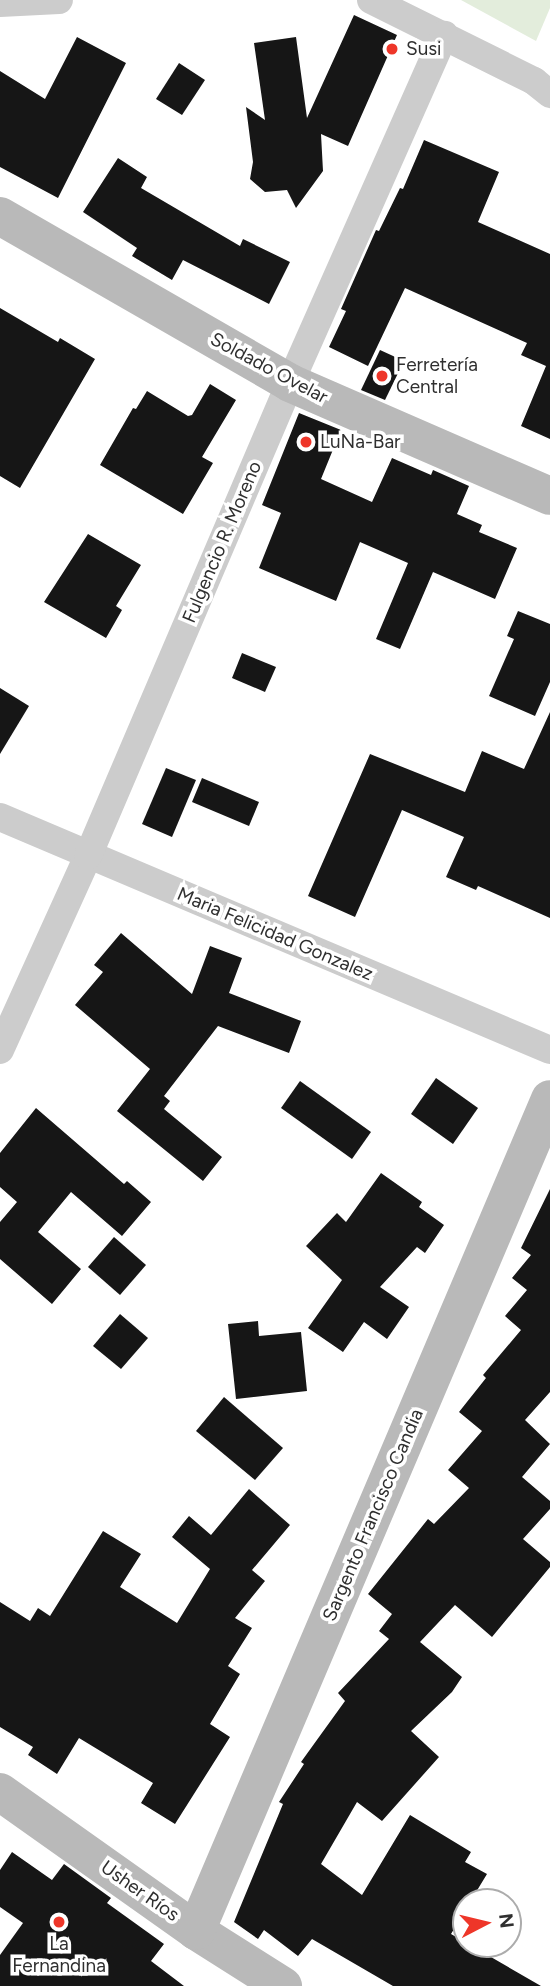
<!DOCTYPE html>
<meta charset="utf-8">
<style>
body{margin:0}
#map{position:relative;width:550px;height:1986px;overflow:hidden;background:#fff;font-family:Figtree,sans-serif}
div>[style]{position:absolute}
.green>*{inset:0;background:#e3eddc}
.building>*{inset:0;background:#161616}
.street>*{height:28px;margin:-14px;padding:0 14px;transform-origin:14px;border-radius:14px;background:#ccc}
.secondary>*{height:38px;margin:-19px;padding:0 19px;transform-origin:19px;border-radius:19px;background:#b9b9b9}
.dots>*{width:19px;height:19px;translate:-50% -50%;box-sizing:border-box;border:4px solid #fff;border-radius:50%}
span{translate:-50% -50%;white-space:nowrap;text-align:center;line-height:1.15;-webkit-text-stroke:7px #fff;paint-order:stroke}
.poi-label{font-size:19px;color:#2f2f2f}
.left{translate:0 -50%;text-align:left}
.street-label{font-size:19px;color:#2f2f2f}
.north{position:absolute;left:452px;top:1888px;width:70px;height:70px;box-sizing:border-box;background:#fff;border:2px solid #acacac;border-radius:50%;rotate:83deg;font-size:19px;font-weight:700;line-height:28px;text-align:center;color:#2f2f2f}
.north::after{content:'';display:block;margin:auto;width:24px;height:32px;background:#ee3629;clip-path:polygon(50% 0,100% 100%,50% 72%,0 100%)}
</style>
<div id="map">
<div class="green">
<div style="clip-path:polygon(461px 0,550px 0,550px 8px,536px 41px)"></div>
</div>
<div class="building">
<div style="clip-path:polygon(354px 15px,397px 35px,348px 146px,321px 134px,323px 171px,296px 208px,287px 190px,265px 192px,250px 179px,253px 162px,246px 107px,265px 120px,254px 43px,296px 37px,307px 118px)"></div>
<div style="clip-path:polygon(77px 37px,126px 63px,58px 198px,0 167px,0 71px,45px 99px)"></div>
<div style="clip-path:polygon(179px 63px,205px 80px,182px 115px,156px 99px)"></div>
<div style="clip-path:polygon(424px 140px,499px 172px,478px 222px,550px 254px,550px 439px,521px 426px,546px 366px,521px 355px,527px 343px,405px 288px,368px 366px,329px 347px,346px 311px,341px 309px,376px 230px,379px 231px,400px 188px,403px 189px)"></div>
<div style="clip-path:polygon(118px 158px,147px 177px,141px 188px,240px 246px,243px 239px,290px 262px,269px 304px,183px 260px,172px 280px,132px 256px,137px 248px,83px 212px)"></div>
<div style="clip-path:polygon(0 308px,58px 342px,60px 338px,95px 359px,20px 488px,0 476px)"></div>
<div style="clip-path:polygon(380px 350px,404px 361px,385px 400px,361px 390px)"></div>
<div style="clip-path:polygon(210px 384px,236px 400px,202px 457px,213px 463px,183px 514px,100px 465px,133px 408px,136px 409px,147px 391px,188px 416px,192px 415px)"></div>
<div style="clip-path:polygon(299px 413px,341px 430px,321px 479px,372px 502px,392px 458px,431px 475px,433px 470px,469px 486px,457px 514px,482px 525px,479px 532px,517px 548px,495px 599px,433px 572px,400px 649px,376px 639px,408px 563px,360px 542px,336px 601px,259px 568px,281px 513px,262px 505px)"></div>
<div style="clip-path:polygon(88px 534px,141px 565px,116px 606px,122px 610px,106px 638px,44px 602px)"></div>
<div style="clip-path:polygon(518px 611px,550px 624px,550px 682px,535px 716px,489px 696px,514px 639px,507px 636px)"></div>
<div style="clip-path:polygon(242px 653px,276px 667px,265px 692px,232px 678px)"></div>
<div style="clip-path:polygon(0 688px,29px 706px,0 754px)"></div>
<div style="clip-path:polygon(550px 712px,550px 918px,478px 886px,476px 890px,446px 877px,464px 837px,402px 810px,355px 917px,308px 896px,370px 754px,465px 792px,482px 751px,524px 769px)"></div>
<div style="clip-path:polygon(166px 768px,196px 780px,172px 837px,142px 824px)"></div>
<div style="clip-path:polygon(202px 778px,259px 802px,249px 826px,192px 802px)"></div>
<div style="clip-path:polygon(121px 933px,192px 994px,210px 946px,242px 958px,229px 993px,301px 1021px,289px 1053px,218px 1026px,164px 1096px,170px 1101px,164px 1109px,222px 1157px,203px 1181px,117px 1111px,150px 1069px,75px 1005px,103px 972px,94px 965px)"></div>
<div style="clip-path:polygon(436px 1078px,478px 1108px,453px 1144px,411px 1114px)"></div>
<div style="clip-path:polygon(300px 1081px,371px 1132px,352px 1159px,281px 1108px)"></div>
<div style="clip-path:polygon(36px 1108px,124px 1184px,127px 1181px,151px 1202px,122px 1236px,71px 1192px,38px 1232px,81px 1269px,52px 1304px,0 1259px,0 1222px,17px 1202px,0 1187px,0 1153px)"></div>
<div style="clip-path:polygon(381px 1173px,422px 1202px,419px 1207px,444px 1225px,425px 1253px,417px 1247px,380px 1287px,409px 1307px,387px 1339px,364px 1322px,343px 1352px,308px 1328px,342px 1280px,306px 1246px,337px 1213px,346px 1222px)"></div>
<div style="clip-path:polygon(550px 1189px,550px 1392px,525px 1420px,550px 1444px,522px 1477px,550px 1501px,550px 1509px,523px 1539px,550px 1562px,550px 1567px,492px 1637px,455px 1605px,420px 1642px,462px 1677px,452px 1692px,411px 1731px,439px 1757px,382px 1821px,357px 1802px,321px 1864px,362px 1895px,410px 1815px,471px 1852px,465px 1862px,487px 1874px,470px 1902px,466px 1902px,466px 1909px,451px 1934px,541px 1986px,393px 1986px,312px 1939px,298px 1956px,264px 1930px,258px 1939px,234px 1922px,283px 1804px,279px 1802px,304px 1764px,301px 1762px,345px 1701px,338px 1693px,389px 1639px,379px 1631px,392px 1614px,368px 1594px,428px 1519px,434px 1524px,469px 1488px,448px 1470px,482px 1431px,459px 1412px,486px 1378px,483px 1375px,521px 1330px,505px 1316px,527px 1290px,512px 1278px,531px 1255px,521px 1248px)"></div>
<div style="clip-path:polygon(114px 1237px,146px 1265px,120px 1295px,88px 1267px)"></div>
<div style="clip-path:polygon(120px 1314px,148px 1338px,121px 1369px,93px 1346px)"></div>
<div style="clip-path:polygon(258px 1321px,259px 1336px,301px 1332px,307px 1391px,236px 1399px,228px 1324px)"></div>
<div style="clip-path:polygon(224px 1397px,283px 1448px,255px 1480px,196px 1431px)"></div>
<div style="clip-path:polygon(249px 1489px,290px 1525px,252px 1570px,265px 1581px,235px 1618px,252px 1628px,228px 1666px,240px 1674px,210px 1724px,230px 1737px,175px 1824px,141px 1803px,153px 1783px,79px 1738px,57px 1774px,28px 1755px,33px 1747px,0 1727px,0 1602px,30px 1621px,38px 1608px,50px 1616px,103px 1531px,141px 1554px,120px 1587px,177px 1623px,210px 1569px,172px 1537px,189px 1516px,211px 1535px)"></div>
<div style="clip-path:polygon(12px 1852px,52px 1880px,64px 1864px,111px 1898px,107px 1903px,164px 1944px,151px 1961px,184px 1986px,0 1986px,0 1955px,23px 1923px,0 1907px,0 1870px)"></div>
</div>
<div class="street">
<div style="left:371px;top:0;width:182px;rotate:26.4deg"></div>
<div style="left:534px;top:81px;width:21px;rotate:39deg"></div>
<div style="left:0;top:3px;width:59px;rotate:-2.9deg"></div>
<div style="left:0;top:817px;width:597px;rotate:22.96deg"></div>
<div style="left:0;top:1050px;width:213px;rotate:-65.6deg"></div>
<div style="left:88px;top:856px;width:514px;rotate:-66.87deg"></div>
<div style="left:290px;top:383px;width:381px;rotate:-66.1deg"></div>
</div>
<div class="secondary">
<div style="left:0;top:216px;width:335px;rotate:29.9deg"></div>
<div style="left:290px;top:383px;width:283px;rotate:23.5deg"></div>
<div style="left:0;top:1792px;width:240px;rotate:35.3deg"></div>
<div style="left:196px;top:1931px;width:103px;rotate:32.3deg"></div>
<div style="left:196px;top:1931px;width:904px;rotate:-66.95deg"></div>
</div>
<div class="dots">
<div style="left:392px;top:49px;background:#ee3629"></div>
<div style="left:382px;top:376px;background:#ee3629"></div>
<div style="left:306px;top:442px;background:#ee3629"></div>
<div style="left:59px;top:1922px;background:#ee3629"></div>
</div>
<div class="poi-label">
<span class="left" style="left:406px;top:49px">Susi</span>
<span class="left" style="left:396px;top:376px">Ferretería<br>Central</span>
<span class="left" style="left:320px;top:442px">LuNa-Bar</span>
<span style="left:59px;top:1955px">La<br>Fernandina</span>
</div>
<div class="street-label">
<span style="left:269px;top:368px;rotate:28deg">Soldado Ovelar</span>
<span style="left:222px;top:542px;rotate:-67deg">Fulgencio R. Moreno</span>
<span style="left:275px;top:934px;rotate:23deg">Maria Felicidad Gonzalez</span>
<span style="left:373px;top:1515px;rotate:-67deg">Sargento Francisco Candia</span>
<span style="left:140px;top:1891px;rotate:35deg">Usher Ríos</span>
</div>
<div class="north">N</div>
</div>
